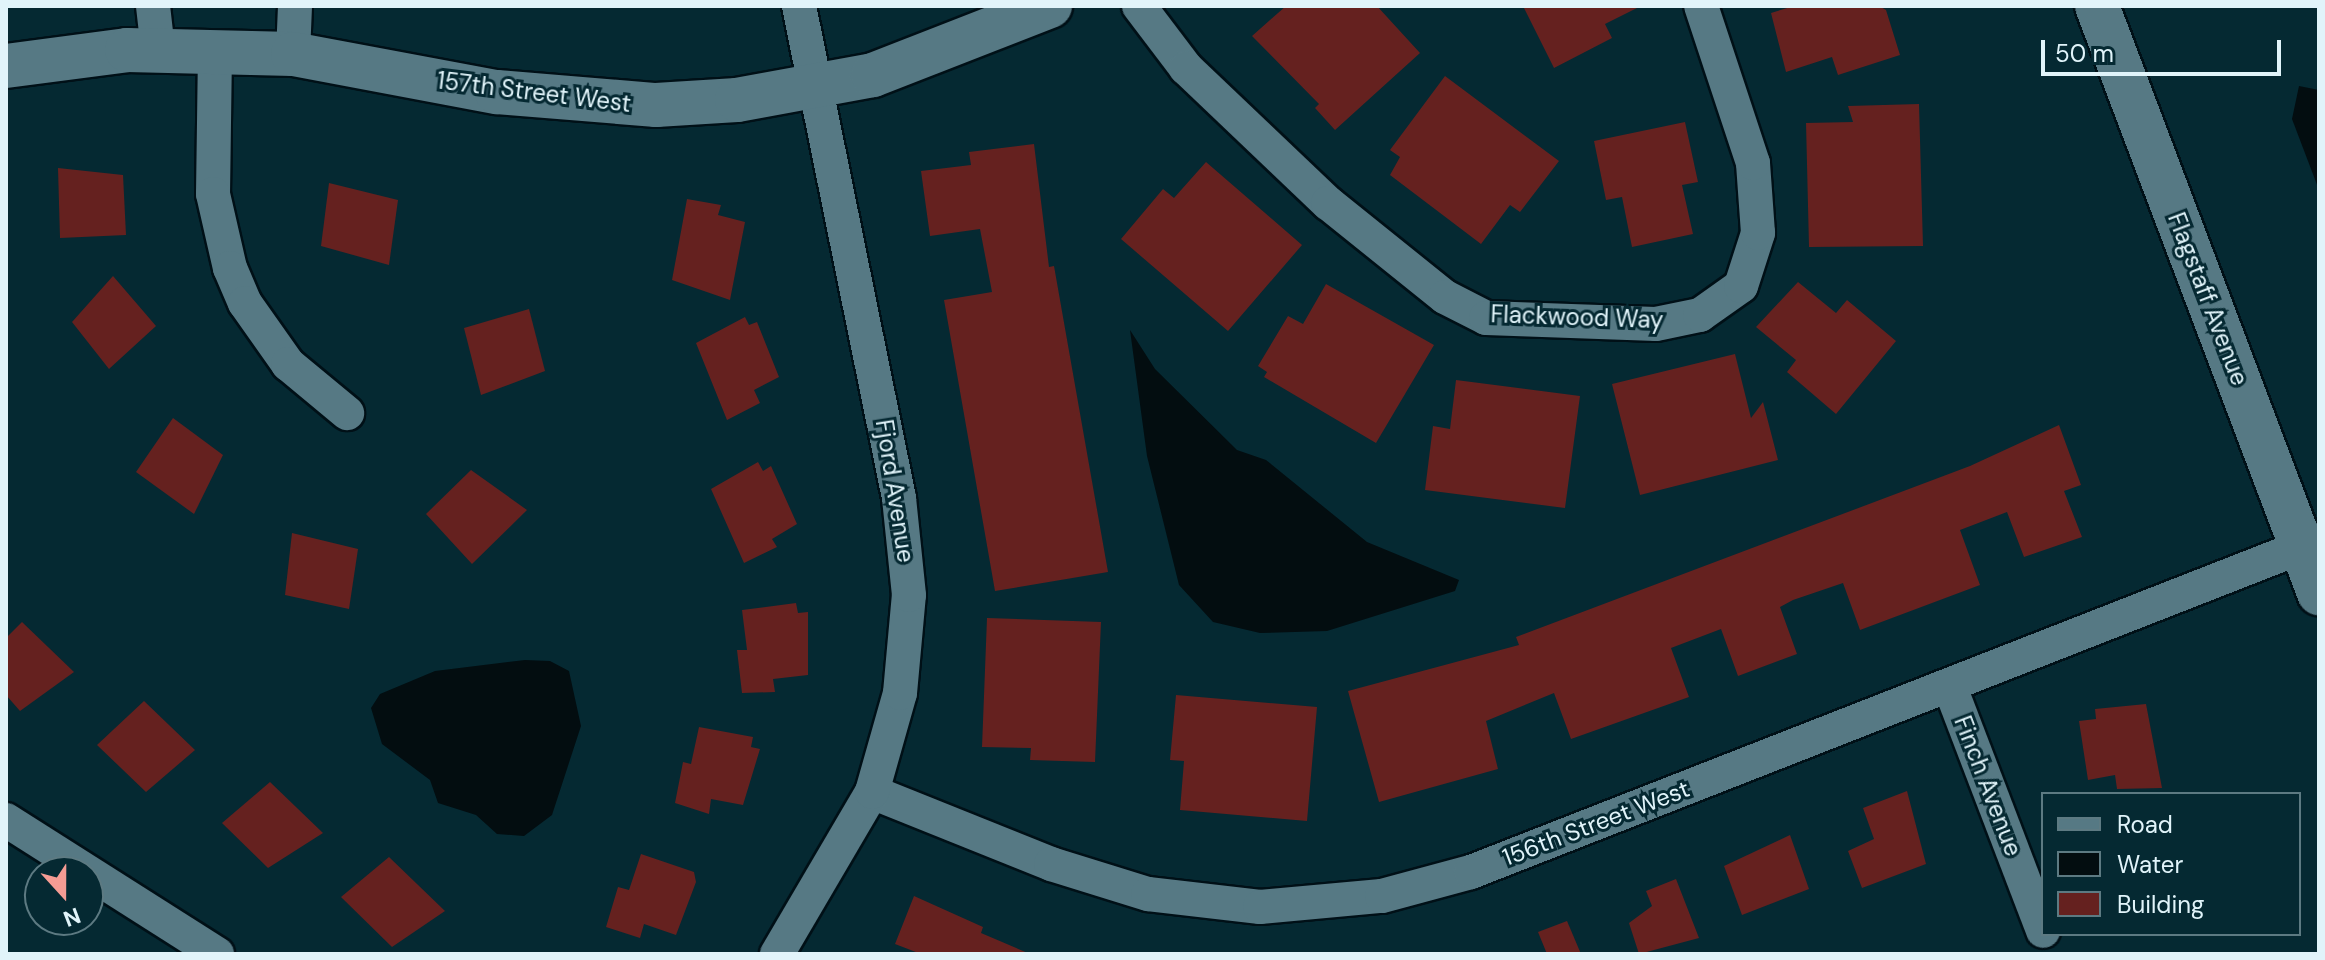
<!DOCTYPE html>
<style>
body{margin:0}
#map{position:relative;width:2325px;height:960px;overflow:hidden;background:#052932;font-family:"DM Sans",sans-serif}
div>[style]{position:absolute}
.water>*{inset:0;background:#030d10}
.building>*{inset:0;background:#65211f}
.roads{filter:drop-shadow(2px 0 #001017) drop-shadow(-2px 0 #001017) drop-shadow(0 2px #001017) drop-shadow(0 -2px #001017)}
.street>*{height:34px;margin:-17px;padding:0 17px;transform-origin:17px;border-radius:17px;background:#567984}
.secondary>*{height:44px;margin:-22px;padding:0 22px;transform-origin:22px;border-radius:22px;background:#567984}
span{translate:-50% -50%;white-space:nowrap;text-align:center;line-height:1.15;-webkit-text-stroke:6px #052932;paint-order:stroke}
.street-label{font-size:24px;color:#e1f4fa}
.frame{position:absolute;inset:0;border:8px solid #e1f4fa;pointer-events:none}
.legend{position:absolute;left:2041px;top:792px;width:260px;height:144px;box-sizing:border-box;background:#052932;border:2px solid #5d7a82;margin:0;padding:10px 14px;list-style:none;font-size:24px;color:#e1f4fa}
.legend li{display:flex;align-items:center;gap:16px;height:40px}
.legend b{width:40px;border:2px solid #5d7a82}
.north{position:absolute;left:24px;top:856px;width:80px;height:80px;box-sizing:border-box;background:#052932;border:2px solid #5d7a82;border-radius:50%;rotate:159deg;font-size:22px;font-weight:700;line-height:32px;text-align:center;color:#e1f4fa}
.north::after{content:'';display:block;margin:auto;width:28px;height:36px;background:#f59c94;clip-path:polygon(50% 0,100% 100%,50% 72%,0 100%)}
.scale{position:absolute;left:2041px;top:40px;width:240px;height:36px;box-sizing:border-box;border:4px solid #e1f4fa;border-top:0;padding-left:10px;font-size:24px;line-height:28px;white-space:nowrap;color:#e1f4fa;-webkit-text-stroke:6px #052932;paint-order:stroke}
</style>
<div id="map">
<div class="water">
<div style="clip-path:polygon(2299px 86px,2319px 90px,2319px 190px,2292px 119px)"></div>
<div style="clip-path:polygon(1130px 330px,1155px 369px,1237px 450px,1266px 460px,1367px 542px,1459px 580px,1455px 591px,1327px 631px,1260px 633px,1213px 622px,1179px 585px,1147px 456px)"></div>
<div style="clip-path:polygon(525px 660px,550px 661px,569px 671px,581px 726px,552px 815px,524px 836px,497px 834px,476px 815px,438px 803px,430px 780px,382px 744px,371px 708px,380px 694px,435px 671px)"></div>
</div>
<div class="building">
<div style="clip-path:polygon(1286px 6px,1377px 6px,1420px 53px,1335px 130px,1315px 108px,1319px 104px,1252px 36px)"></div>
<div style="clip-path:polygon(1523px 6px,1641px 6px,1605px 24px,1612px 38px,1554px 68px)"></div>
<div style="clip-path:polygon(1794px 6px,1879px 6px,1886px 10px,1900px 55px,1838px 75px,1832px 57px,1786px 72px,1771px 13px)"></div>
<div style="clip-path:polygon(1445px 76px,1559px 161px,1520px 212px,1510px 205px,1481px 244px,1390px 175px,1400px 157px,1390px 150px)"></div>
<div style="clip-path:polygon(1919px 104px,1923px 246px,1809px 247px,1806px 123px,1853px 122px,1848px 106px)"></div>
<div style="clip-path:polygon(1685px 122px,1698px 182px,1682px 185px,1693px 234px,1632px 247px,1622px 197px,1606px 200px,1594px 141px)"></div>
<div style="clip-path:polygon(1034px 144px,1049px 267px,1054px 266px,1108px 572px,995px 591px,944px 300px,992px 292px,980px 229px,930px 236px,921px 171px,971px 165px,969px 152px)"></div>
<div style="clip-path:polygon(1206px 162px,1302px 245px,1228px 331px,1121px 239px,1163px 189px,1174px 198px)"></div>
<div style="clip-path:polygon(58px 168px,123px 175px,126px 235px,60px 238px)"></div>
<div style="clip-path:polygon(329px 183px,398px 200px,389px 265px,321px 246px)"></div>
<div style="clip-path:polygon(687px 199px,721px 205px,718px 215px,745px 222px,730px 300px,672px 280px)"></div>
<div style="clip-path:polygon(113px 276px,156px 326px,109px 369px,72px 322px)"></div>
<div style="clip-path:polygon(1798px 282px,1836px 313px,1847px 300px,1896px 341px,1836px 414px,1787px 372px,1796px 360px,1756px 327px)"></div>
<div style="clip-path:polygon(1326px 284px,1434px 345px,1376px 443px,1264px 377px,1267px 372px,1258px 366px,1288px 316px,1303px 324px)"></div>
<div style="clip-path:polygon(529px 309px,545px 371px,481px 395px,464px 328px)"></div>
<div style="clip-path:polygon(745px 317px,749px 325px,757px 322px,779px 377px,754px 390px,760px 403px,727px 420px,696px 343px)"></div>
<div style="clip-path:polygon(1735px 354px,1751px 418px,1763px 402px,1778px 460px,1640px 495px,1612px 384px)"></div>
<div style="clip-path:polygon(1456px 380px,1580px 396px,1565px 508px,1425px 490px,1433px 426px,1450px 429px)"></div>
<div style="clip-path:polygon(173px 418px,223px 455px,194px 514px,136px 472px)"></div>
<div style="clip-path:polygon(2059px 425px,2081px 485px,2064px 491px,2082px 537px,2024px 557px,2007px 512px,1960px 530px,1980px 585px,1860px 630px,1843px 583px,1793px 600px,1780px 607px,1797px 654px,1738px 676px,1721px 629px,1671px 648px,1689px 697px,1571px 739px,1554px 693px,1486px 721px,1498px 769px,1379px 802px,1348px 691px,1519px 645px,1516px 637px,1970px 466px)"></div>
<div style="clip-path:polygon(758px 462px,763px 471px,771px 466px,797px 524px,772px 539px,777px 547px,744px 563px,711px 489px)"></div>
<div style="clip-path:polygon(471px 470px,527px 510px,472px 564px,426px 514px)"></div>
<div style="clip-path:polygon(292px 533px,358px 549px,349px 609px,285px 595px)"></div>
<div style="clip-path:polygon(796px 603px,798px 613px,808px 612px,808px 675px,773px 679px,775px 692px,742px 693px,737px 650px,747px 650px,742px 610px)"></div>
<div style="clip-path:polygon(987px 618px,1101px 622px,1095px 762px,1030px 760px,1031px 748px,982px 747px)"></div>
<div style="clip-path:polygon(22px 622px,74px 672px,20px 711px,6px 695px,6px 638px)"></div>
<div style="clip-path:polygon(1176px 695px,1317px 707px,1307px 821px,1180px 810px,1184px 761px,1170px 760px)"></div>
<div style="clip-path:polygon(144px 701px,195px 750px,146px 792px,97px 745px)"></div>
<div style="clip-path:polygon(2146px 704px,2162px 788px,2117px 789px,2115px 775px,2088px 780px,2079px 721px,2096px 719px,2095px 709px)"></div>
<div style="clip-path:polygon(699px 727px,753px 737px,751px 747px,760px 749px,743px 805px,711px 799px,709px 814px,675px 803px,683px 762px,691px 764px)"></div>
<div style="clip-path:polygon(270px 782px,323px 833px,268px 868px,222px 823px)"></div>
<div style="clip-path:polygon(1907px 791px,1926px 864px,1862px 888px,1848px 851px,1874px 839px,1863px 808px)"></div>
<div style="clip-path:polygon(1790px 835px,1809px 889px,1742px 915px,1724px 866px)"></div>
<div style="clip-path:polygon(641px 854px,694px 872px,696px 882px,676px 935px,644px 924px,640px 938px,606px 927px,618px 887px,629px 890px)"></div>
<div style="clip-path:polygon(389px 857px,445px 911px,392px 947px,341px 897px)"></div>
<div style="clip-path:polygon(1676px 879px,1699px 938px,1639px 954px,1629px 923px,1652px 906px,1646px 891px)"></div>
<div style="clip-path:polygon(914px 896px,983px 927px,981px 933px,1030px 954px,921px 954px,895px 944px)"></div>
<div style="clip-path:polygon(1567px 921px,1581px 954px,1547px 954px,1538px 932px)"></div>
</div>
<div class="roads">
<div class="street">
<div style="left:153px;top:6px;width:44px;rotate:83.5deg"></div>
<div style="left:1139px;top:6px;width:78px;rotate:52.8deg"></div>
<div style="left:1186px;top:68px;width:196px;rotate:43.6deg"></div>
<div style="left:1328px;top:203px;width:150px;rotate:38.8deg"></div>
<div style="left:1445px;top:297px;width:46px;rotate:27.1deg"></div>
<div style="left:1486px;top:318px;width:170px;rotate:2deg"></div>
<div style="left:1656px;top:324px;width:45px;rotate:-11.6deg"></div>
<div style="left:1700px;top:315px;width:50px;rotate:-35.3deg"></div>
<div style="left:1741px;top:286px;width:56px;rotate:-72.2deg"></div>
<div style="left:1758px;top:233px;width:70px;rotate:-94.1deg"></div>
<div style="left:1753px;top:163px;width:165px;rotate:-108.3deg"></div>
<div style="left:215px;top:51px;width:143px;rotate:90.8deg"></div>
<div style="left:213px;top:194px;width:76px;rotate:77.1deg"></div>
<div style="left:230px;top:268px;width:38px;rotate:67deg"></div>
<div style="left:245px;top:303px;width:75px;rotate:54.8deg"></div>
<div style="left:288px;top:364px;width:77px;rotate:39.7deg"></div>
<div style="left:293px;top:54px;width:48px;rotate:-87.6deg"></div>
<div style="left:1950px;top:687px;width:261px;rotate:69.1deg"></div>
<div style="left:872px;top:792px;width:193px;rotate:21.9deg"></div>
<div style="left:1051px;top:864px;width:102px;rotate:17.2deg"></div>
<div style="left:1148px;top:894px;width:113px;rotate:6.6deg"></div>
<div style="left:1260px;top:907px;width:122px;rotate:-5.2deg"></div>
<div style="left:1382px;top:896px;width:92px;rotate:-15.1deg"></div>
<div style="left:1471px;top:872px;width:911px;rotate:-21.38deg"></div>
<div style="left:6px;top:820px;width:250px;rotate:32.4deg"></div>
<div style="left:777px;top:954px;width:188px;rotate:-59.6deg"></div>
<div style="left:872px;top:792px;width:103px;rotate:-74.2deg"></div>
<div style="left:900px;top:693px;width:98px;rotate:-84.8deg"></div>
<div style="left:909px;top:595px;width:98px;rotate:-95.9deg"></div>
<div style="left:899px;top:498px;width:502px;rotate:-101.49deg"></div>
</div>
<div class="secondary">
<div style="left:2097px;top:6px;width:628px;rotate:69.28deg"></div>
<div style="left:6px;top:66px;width:122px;rotate:-7.5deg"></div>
<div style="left:127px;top:50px;width:166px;rotate:1.4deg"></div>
<div style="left:293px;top:54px;width:208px;rotate:10.6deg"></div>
<div style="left:497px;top:92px;width:160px;rotate:4.7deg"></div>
<div style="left:656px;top:105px;width:81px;rotate:-3.5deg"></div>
<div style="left:737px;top:100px;width:138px;rotate:-10.4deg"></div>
<div style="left:873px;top:75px;width:190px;rotate:-21.3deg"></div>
</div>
</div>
<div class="street-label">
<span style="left:534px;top:92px;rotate:7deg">157th Street West</span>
<span style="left:2208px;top:299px;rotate:69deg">Flagstaff Avenue</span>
<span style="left:1577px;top:317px;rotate:2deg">Flackwood Way</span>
<span style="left:895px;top:491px;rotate:81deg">Fjord Avenue</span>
<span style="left:1988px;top:786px;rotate:69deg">Finch Avenue</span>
<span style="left:1596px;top:823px;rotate:-21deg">156th Street West</span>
</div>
<div class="frame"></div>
<ul class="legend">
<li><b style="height:10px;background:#567984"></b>Road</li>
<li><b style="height:22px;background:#030d10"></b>Water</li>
<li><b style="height:22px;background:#65211f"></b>Building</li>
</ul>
<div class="north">N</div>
<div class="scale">50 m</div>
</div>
